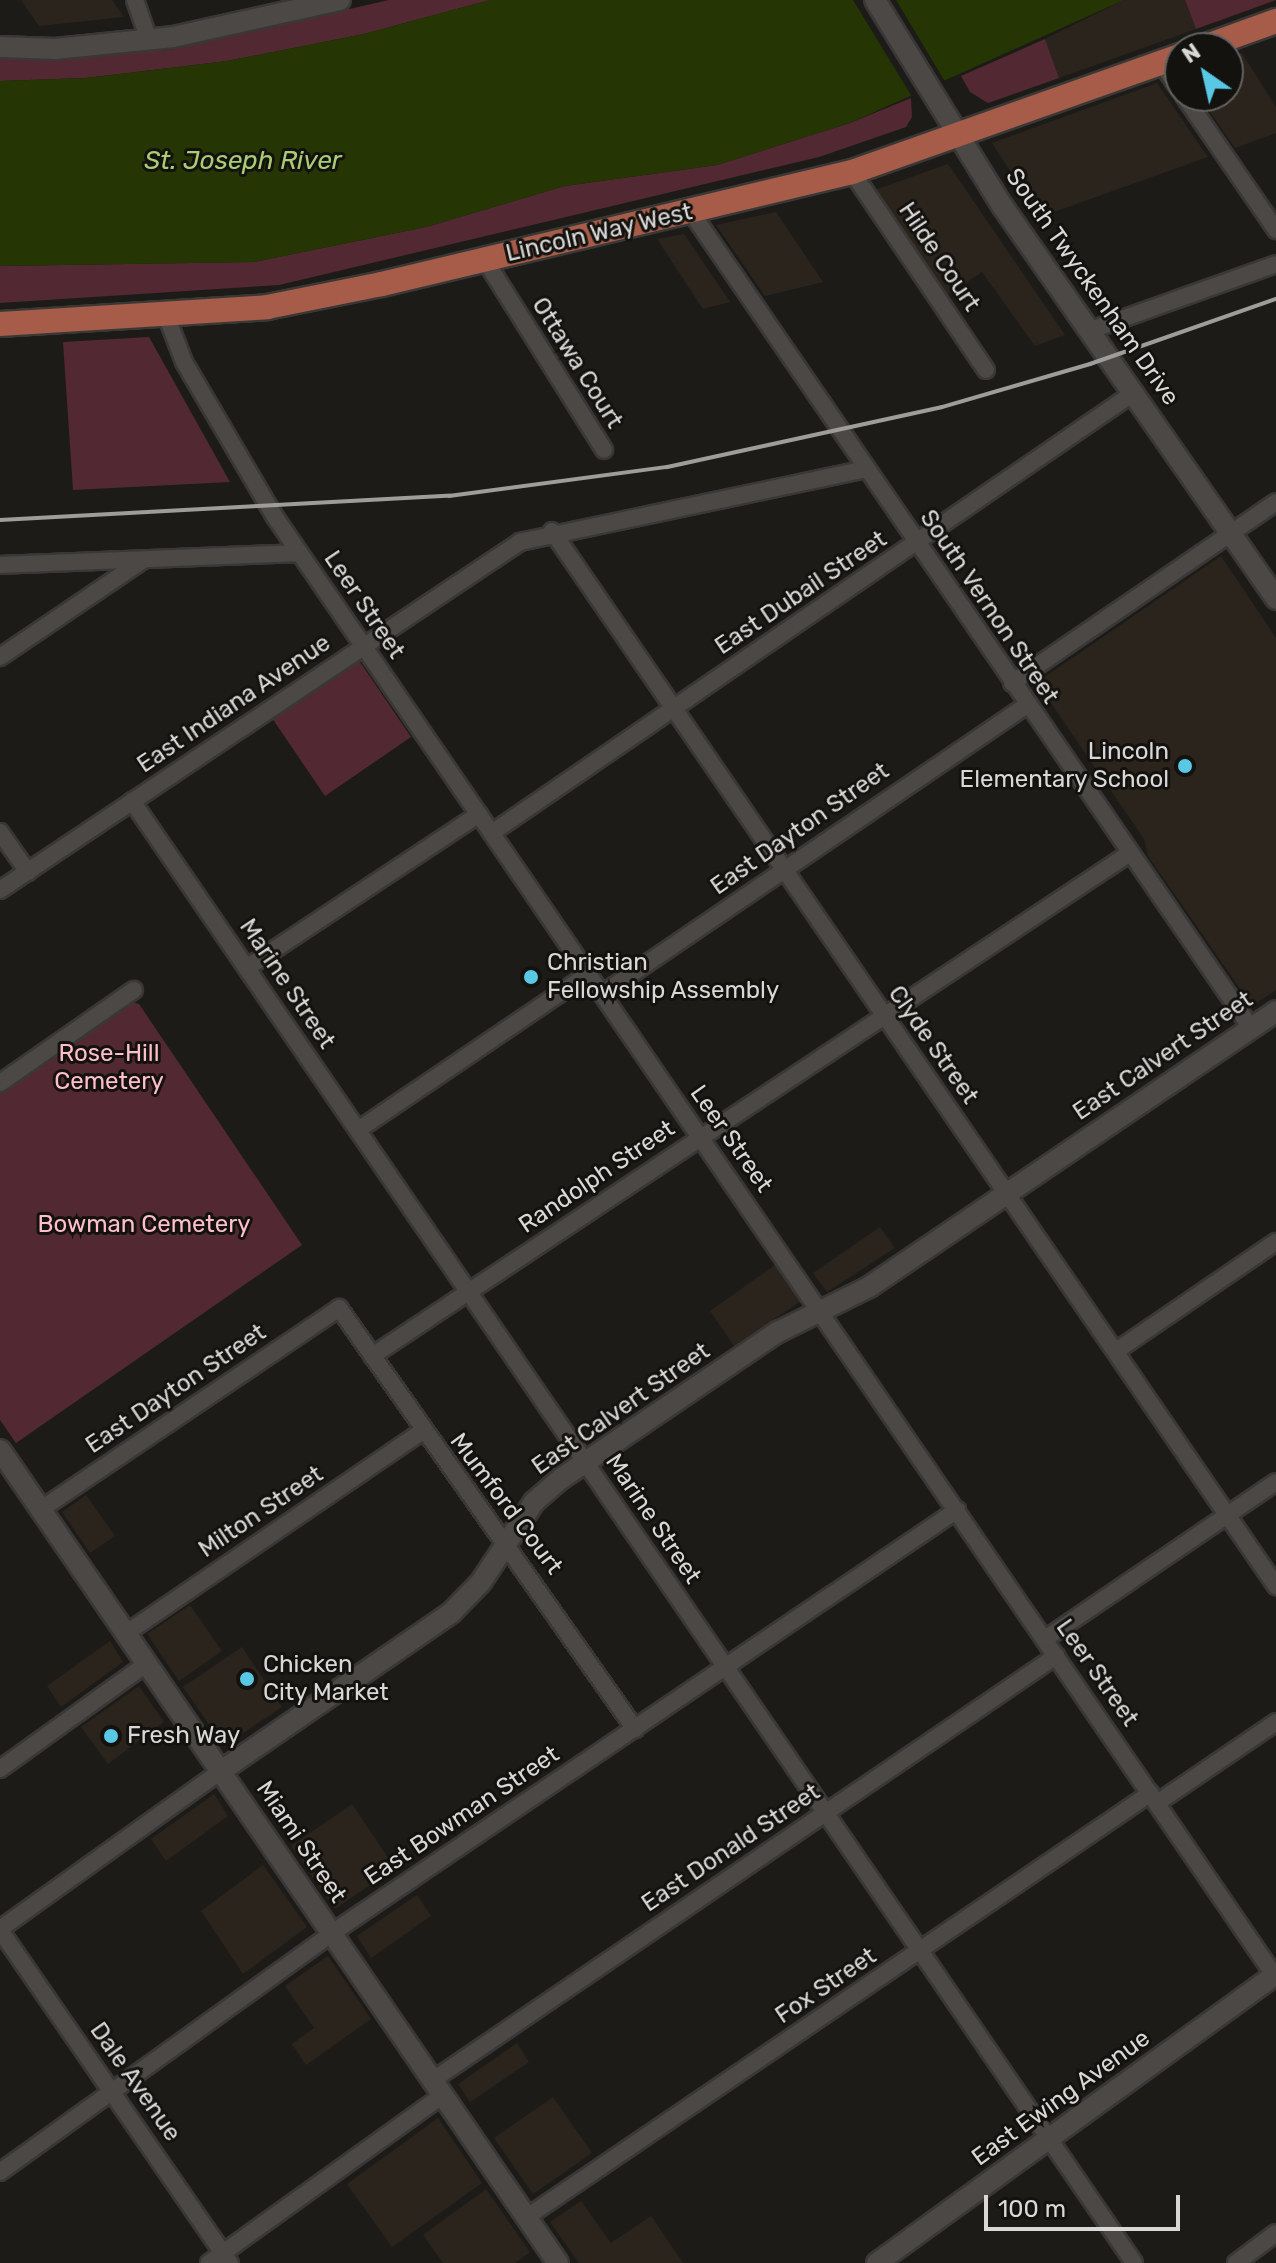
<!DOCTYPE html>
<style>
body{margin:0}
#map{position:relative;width:1276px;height:2263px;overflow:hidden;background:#1d1b18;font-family:Rubik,sans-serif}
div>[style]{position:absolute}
.built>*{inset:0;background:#2b241d}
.green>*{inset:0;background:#522933}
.water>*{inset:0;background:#253503}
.pier>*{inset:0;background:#1d1b18}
.roads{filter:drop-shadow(2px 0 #393836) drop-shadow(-2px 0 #393836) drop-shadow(0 2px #393836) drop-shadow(0 -2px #393836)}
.minor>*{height:16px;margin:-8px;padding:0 8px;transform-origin:8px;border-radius:8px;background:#4b4846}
.tertiary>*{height:20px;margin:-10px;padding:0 10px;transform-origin:10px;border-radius:10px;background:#4b4846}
.primary>*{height:24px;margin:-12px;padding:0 12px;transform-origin:12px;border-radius:12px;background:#a65c48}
.rail>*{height:4px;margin:-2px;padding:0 2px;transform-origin:2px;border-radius:2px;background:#9e9d9b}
.dots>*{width:22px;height:22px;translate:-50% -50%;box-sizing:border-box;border:4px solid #14120f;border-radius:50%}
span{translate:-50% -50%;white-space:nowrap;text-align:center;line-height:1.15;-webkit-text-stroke:6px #14120f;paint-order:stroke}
.street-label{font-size:24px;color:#d9d8d6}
.poi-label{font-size:24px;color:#d9d8d6}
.right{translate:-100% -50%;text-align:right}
.left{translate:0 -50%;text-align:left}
.park-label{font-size:24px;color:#febecb}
.water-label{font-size:26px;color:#aacd73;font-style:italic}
.north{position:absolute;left:1164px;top:32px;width:80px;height:80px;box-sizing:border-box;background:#14120f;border:2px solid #63615f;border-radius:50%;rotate:326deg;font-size:22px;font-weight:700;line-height:32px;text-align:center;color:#d9d8d6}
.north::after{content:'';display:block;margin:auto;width:28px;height:36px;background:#59c8e5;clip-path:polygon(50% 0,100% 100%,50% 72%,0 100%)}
.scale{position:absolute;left:984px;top:2195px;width:196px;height:36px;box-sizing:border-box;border:4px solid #d9d8d6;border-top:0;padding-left:10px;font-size:24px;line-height:28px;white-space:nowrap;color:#d9d8d6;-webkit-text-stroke:6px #14120f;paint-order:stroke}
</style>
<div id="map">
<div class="built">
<div style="clip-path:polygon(21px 0,112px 0,124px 17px,39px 26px)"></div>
<div style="clip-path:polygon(1124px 0,1185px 0,1196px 29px,1059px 78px,1045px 39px)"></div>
<div style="clip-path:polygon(1242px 53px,1276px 107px,1276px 133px,1235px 148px,1199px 96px,1228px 96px,1228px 58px)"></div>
<div style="clip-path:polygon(1157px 83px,1208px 157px,1040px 217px,992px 143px)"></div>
<div style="clip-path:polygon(948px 164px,1065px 335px,1035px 346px,982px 272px,945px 297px,872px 191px)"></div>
<div style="clip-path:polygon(776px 212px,823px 282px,765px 296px,716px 225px)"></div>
<div style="clip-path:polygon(684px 234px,730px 302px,703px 309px,657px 239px)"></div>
<div style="clip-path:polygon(1221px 556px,1276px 638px,1276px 990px,1252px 1006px,1148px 856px,1144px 839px,1044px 693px,1033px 685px)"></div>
<div style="clip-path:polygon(880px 1227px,895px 1248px,827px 1292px,813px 1273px)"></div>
<div style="clip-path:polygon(775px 1265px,801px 1301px,734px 1346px,710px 1311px)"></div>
<div style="clip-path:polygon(86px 1495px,115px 1536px,90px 1553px,62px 1512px)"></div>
<div style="clip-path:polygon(190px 1605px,222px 1651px,179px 1681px,147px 1634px)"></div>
<div style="clip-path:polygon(110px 1641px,123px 1662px,61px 1707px,47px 1686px)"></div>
<div style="clip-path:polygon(242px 1647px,282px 1707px,224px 1746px,183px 1687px)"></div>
<div style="clip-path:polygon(139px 1686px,164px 1722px,108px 1764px,81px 1727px)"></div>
<div style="clip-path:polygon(214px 1794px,228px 1816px,166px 1861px,151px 1839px)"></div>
<div style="clip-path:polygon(352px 1804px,395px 1868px,335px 1909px,291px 1846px)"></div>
<div style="clip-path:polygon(263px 1865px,307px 1927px,243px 1974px,201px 1911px)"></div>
<div style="clip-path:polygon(417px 1895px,431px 1916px,371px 1958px,357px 1936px)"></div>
<div style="clip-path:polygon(328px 1956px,371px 2019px,306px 2065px,292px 2044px,314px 2028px,285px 1986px)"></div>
<div style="clip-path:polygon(517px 2043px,529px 2062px,470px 2102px,458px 2084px)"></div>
<div style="clip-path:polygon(553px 2097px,592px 2153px,533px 2194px,494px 2138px)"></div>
<div style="clip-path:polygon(438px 2118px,482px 2183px,392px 2247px,347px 2184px)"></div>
<div style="clip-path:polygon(486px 2189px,530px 2252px,515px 2263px,443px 2263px,423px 2235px)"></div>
<div style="clip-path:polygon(581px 2201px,611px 2243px,651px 2216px,683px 2263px,579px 2263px,550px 2222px)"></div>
</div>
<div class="green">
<div style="clip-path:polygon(389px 0,490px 0,364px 34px,227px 61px,86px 78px,0 81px,0 58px,170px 50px)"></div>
<div style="clip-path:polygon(1185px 0,1276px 0,1196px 29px)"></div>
<div style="clip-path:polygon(1045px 39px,1059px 78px,988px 103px,970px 92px,961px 76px)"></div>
<div style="clip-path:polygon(911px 98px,912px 117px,906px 127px,819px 157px,279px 285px,0 303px,0 266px,254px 262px,426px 227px,565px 186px,717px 165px,850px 123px)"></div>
<div style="clip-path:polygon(149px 337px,230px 482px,73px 490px,63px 342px)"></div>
<div style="clip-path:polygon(358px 659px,411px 737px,325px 796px,272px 718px)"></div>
<div style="clip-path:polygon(132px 1002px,139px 1004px,302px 1245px,16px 1443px,0 1420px,0 1093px)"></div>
</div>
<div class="water">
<div style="clip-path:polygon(490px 0,1124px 0,850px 123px,717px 165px,565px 186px,426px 227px,254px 262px,0 266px,0 81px,86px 78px,227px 61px,364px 34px)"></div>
</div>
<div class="pier">
<div style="clip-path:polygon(853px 0,896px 0,947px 85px,914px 100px)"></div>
</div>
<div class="roads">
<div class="minor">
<div style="left:135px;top:0;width:42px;rotate:70.7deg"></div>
<div style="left:1161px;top:63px;width:33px;rotate:55deg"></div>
<div style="left:1184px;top:96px;width:163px;rotate:55.5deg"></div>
<div style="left:852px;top:172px;width:239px;rotate:55.9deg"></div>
<div style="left:691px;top:212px;width:990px;rotate:55.54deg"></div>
<div style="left:485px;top:260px;width:224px;rotate:57.9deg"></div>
<div style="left:166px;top:315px;width:50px;rotate:69deg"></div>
<div style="left:184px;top:362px;width:180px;rotate:59.6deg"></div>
<div style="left:275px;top:517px;width:1771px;rotate:55.58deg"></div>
<div style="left:1091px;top:330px;width:196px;rotate:-19.6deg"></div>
<div style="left:552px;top:531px;width:1280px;rotate:55.54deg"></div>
<div style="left:0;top:565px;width:299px;rotate:-2.3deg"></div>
<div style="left:0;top:657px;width:171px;rotate:-34.1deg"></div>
<div style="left:1012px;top:683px;width:320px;rotate:-34.4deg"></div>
<div style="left:132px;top:801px;width:1772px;rotate:55.57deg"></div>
<div style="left:0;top:832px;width:49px;rotate:55deg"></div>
<div style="left:493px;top:832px;width:778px;rotate:-34.43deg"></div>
<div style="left:0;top:890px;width:626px;rotate:-33.79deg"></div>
<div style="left:520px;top:542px;width:354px;rotate:-11.9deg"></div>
<div style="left:248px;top:967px;width:277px;rotate:-33.5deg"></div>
<div style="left:602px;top:994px;width:514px;rotate:-34.22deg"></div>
<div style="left:0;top:1083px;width:163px;rotate:-34.8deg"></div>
<div style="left:358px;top:1130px;width:278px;rotate:-34.1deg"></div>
<div style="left:1116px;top:1351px;width:194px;rotate:-34.3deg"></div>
<div style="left:372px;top:1356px;width:910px;rotate:-33.57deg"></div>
<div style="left:40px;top:1510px;width:361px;rotate:-34deg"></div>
<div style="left:339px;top:1308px;width:515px;rotate:54.89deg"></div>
<div style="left:125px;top:1634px;width:361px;rotate:-34.3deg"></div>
<div style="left:1045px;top:1639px;width:279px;rotate:-34.2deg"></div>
<div style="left:0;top:1769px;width:180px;rotate:-35.7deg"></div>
<div style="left:1157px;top:1803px;width:144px;rotate:-34.2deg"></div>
<div style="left:0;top:1929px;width:272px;rotate:-35.6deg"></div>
<div style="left:0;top:1930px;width:405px;rotate:55.4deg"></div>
<div style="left:433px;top:2080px;width:754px;rotate:-34.24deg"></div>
<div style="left:0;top:2172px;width:409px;rotate:-35.7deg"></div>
<div style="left:332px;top:1933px;width:755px;rotate:-34.09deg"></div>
<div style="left:527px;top:2217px;width:754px;rotate:-34.2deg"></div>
<div style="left:209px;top:2263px;width:288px;rotate:-35.7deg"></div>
<div style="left:1236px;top:2263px;width:50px;rotate:-36.9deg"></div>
</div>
<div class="tertiary">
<div style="left:875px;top:0;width:243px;rotate:58.3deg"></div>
<div style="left:1003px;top:207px;width:478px;rotate:55.1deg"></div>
<div style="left:0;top:47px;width:55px;rotate:2.1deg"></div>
<div style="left:55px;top:49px;width:119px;rotate:-5.8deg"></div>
<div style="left:173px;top:37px;width:171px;rotate:-12.5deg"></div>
<div style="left:0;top:1450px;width:986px;rotate:55.54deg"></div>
<div style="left:221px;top:1771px;width:279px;rotate:-34.5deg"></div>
<div style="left:451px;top:1613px;width:43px;rotate:-45.9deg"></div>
<div style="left:481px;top:1582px;width:96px;rotate:-56.5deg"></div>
<div style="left:534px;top:1502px;width:37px;rotate:-41deg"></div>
<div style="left:562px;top:1478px;width:261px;rotate:-34.1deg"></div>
<div style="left:778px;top:1332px;width:102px;rotate:-26.3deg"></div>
<div style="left:869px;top:1287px;width:492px;rotate:-34.1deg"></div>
<div style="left:877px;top:2263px;width:493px;rotate:-35.9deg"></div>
</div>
<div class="primary">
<div style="left:1201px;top:48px;width:80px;rotate:-19.8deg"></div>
<div style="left:0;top:324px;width:268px;rotate:-3.6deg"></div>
<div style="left:267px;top:307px;width:117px;rotate:-11.3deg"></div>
<div style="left:382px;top:284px;width:483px;rotate:-13.4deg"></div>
<div style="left:852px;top:172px;width:348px;rotate:-19.5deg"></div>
</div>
</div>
<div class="rail">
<div style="left:0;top:520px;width:450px;rotate:-3.1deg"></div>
<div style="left:449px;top:496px;width:220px;rotate:-7.6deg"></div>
<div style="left:667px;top:467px;width:281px;rotate:-12.3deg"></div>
<div style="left:942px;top:407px;width:154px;rotate:-16.2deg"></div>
<div style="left:1090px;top:364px;width:197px;rotate:-19.3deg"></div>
</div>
<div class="dots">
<div style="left:1185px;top:766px;background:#59c8e5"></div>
<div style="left:531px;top:977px;background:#59c8e5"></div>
<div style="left:247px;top:1679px;background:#59c8e5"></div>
<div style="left:111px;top:1736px;background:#59c8e5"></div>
</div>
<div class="street-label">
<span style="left:599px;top:233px;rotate:-13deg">Lincoln Way West</span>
<span style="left:939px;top:257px;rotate:56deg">Hilde Court</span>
<span style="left:1092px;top:287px;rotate:55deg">South Twyckenham Drive</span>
<span style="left:577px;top:363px;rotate:58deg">Ottawa Court</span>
<span style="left:801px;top:593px;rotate:-34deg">East Dubail Street</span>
<span style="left:364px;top:605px;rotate:56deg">Leer Street</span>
<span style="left:989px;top:607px;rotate:56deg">South Vernon Street</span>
<span style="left:234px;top:704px;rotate:-34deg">East Indiana Avenue</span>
<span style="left:800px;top:829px;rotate:-35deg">East Dayton Street</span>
<span style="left:287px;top:984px;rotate:56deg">Marine Street</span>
<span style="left:933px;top:1045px;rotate:55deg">Clyde Street</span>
<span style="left:1163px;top:1056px;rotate:-34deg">East Calvert Street</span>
<span style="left:731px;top:1139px;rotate:55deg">Leer Street</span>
<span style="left:597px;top:1177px;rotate:-34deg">Randolph Street</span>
<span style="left:176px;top:1389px;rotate:-34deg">East Dayton Street</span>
<span style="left:621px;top:1409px;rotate:-35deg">East Calvert Street</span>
<span style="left:506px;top:1504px;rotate:53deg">Mumford Court</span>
<span style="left:261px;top:1512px;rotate:-34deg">Milton Street</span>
<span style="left:653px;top:1519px;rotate:56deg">Marine Street</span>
<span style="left:1097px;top:1673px;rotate:55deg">Leer Street</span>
<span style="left:462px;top:1816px;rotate:-34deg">East Bowman Street</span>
<span style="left:301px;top:1842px;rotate:56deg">Miami Street</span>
<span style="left:731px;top:1848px;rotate:-34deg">East Donald Street</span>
<span style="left:826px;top:1986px;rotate:-34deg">Fox Street</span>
<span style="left:135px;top:2082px;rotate:55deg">Dale Avenue</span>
<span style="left:1061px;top:2098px;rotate:-36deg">East Ewing Avenue</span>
</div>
<div class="poi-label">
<span class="right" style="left:1169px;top:766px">Lincoln<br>Elementary School</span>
<span class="left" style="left:547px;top:977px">Christian<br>Fellowship Assembly</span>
<span class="left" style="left:263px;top:1679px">Chicken<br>City Market</span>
<span class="left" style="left:127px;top:1736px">Fresh Way</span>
</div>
<div class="park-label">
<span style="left:109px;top:1068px">Rose-Hill<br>Cemetery</span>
<span style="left:144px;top:1225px">Bowman Cemetery</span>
</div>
<div class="water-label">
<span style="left:243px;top:161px">St. Joseph River</span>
</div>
<div class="north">N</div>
<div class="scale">100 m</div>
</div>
